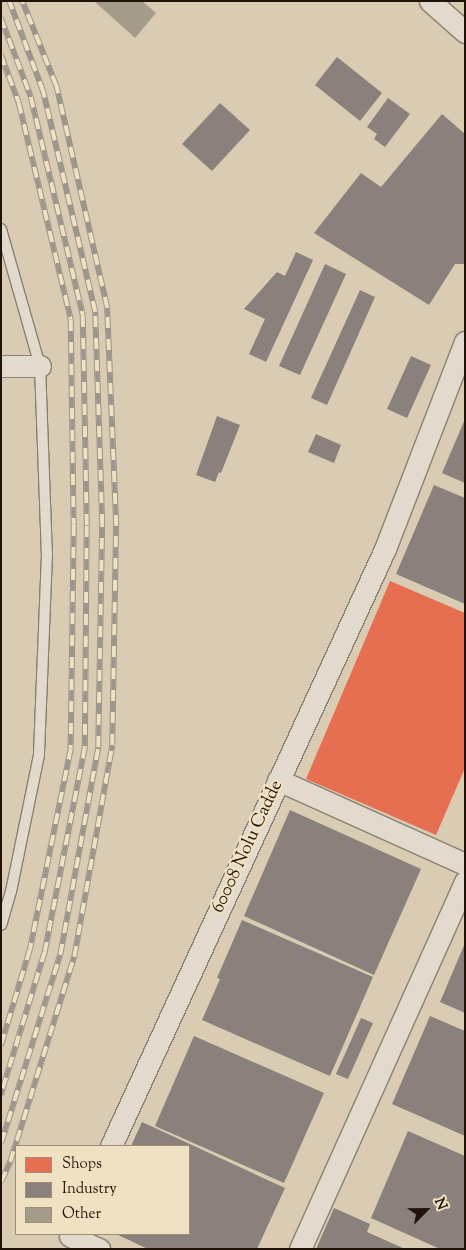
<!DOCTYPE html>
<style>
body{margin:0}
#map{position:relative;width:466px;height:1250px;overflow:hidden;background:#d9ccb3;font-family:"Sorts Mill Goudy",serif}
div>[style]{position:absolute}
.shops>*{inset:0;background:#e76f51}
.industry>*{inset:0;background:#8a817c}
.building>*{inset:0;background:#a59b8a}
.roads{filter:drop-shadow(1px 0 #898071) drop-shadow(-1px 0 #898071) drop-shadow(0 1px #898071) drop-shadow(0 -1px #898071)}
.service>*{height:10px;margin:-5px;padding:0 5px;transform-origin:5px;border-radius:5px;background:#e1dacd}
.minor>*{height:21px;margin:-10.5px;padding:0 10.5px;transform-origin:10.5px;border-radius:10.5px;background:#e1dacd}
.rail>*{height:5.5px;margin-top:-2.75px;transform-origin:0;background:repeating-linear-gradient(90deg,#f1e1c3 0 11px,#9d968c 0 22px);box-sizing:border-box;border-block:1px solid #9d968c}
span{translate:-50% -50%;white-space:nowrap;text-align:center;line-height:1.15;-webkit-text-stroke:5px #f1e1c3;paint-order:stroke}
.street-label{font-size:18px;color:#21120a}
.frame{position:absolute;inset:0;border:2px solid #21120a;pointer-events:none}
.legend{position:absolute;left:15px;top:1145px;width:175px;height:90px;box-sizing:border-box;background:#f1e1c3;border:1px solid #9e8e79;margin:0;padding:6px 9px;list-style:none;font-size:15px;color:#21120a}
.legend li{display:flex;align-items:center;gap:10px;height:25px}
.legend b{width:25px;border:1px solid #9e8e79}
.north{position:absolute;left:401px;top:1185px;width:50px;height:50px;-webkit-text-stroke:4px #f1e1c3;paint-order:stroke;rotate:67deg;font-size:14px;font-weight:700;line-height:20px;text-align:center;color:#21120a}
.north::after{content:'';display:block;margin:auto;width:18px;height:22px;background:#21120a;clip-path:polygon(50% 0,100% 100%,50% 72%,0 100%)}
</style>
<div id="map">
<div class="shops">
<div style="clip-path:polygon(390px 581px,465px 613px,465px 768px,436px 835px,306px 779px)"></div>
</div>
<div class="industry">
<div style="clip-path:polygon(337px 57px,382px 93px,360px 121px,315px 85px)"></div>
<div style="clip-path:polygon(388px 98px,410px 114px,385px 147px,374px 139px,377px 134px,367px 127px)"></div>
<div style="clip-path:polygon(220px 103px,250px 130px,212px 171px,182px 144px)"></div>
<div style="clip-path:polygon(442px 114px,465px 134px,465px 264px,455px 264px,429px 305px,314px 233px,361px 173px,381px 187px)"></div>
<div style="clip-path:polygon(296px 252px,313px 260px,266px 362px,249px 354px,265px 319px,244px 309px,277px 272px,285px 276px)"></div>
<div style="clip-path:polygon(325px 264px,346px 274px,300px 375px,279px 366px)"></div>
<div style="clip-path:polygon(360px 290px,375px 297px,327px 405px,311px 398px)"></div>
<div style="clip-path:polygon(411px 356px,431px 365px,407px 418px,387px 409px)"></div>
<div style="clip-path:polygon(217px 416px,240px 425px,221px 473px,219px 472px,215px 482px,196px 475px)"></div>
<div style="clip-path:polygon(465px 419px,465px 483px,442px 473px)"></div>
<div style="clip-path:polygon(316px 434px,341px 445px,334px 463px,308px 452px)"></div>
<div style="clip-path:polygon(434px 485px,465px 498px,465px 604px,396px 574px)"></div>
<div style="clip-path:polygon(290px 810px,421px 869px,374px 975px,244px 916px)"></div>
<div style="clip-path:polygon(242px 920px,373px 977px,330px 1076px,202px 1020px,220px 979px,217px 978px)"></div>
<div style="clip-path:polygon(465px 943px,465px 1013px,440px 1002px)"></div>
<div style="clip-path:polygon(430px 1016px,465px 1031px,465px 1136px,392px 1104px)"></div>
<div style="clip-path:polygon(361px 1018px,373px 1023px,348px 1079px,336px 1074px)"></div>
<div style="clip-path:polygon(194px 1036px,324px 1093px,284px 1183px,155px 1126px)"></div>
<div style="clip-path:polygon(142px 1122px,285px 1188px,257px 1249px,148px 1249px,116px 1234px,189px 1234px,189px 1146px,131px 1146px)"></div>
<div style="clip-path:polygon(408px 1131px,465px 1156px,465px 1249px,440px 1249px,371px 1218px)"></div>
<div style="clip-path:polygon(334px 1208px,370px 1224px,367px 1232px,405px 1249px,316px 1249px)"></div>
</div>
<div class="building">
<div style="clip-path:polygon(94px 1px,142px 1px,156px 13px,135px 38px)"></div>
</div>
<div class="roads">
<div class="service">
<div style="left:1px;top:229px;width:142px;rotate:74.1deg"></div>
<div style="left:40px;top:366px;width:188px;rotate:87.9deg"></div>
<div style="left:47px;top:554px;width:201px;rotate:92.3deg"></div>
<div style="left:39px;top:755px;width:139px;rotate:101.6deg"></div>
<div style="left:11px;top:891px;width:35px;rotate:106deg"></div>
</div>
<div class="minor">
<div style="left:430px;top:1px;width:47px;rotate:41.5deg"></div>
<div style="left:1px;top:366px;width:39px"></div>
<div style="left:278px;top:780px;width:205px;rotate:24.2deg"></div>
<div style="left:111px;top:1146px;width:657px;rotate:-65.35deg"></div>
<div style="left:385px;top:549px;width:222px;rotate:-68.9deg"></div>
<div style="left:70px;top:1236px;width:32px;rotate:24deg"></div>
<div style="left:300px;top:1249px;width:403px;rotate:-65.8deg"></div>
</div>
</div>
<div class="rail">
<div style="left:1px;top:18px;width:85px;rotate:69.2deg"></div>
<div style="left:31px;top:97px;width:225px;rotate:76.6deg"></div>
<div style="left:83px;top:316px;width:210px;rotate:88.9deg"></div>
<div style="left:87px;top:526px;width:222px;rotate:90.5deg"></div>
<div style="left:85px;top:748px;width:208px;rotate:101.1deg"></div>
<div style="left:45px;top:952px;width:150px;rotate:107.1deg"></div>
<div style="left:1px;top:55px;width:51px;rotate:69.4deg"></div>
<div style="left:19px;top:103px;width:223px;rotate:76.5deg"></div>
<div style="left:71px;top:320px;width:205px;rotate:89.2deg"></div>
<div style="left:74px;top:525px;width:224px;rotate:90.8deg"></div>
<div style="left:71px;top:749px;width:205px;rotate:101.5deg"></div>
<div style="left:30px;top:950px;width:100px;rotate:106.8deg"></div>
<div style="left:1px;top:1143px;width:197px;rotate:-72.6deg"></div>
<div style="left:60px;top:955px;width:211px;rotate:-79.6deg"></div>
<div style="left:98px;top:747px;width:222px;rotate:-89deg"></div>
<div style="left:102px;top:525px;width:213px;rotate:-91.9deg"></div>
<div style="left:95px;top:312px;width:226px;rotate:-103.3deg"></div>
<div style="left:43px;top:92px;width:97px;rotate:-110.5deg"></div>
<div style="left:1px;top:1182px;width:22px;rotate:-66deg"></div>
<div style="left:10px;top:1162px;width:215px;rotate:-72.7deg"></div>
<div style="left:74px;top:957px;width:215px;rotate:-79.8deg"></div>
<div style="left:112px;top:745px;width:219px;rotate:-89deg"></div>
<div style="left:116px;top:526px;width:218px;rotate:-92.4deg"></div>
<div style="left:107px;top:308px;width:228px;rotate:-102.9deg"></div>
<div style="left:56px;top:86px;width:92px;rotate:-111.8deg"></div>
</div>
<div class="street-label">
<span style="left:248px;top:847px;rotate:-65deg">60008 Nolu Cadde</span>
</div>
<div class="frame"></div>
<ul class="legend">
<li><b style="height:14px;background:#e76f51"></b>Shops</li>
<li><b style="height:14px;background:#8a817c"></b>Industry</li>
<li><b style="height:14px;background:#a59b8a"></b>Other</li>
</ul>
<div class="north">N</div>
</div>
